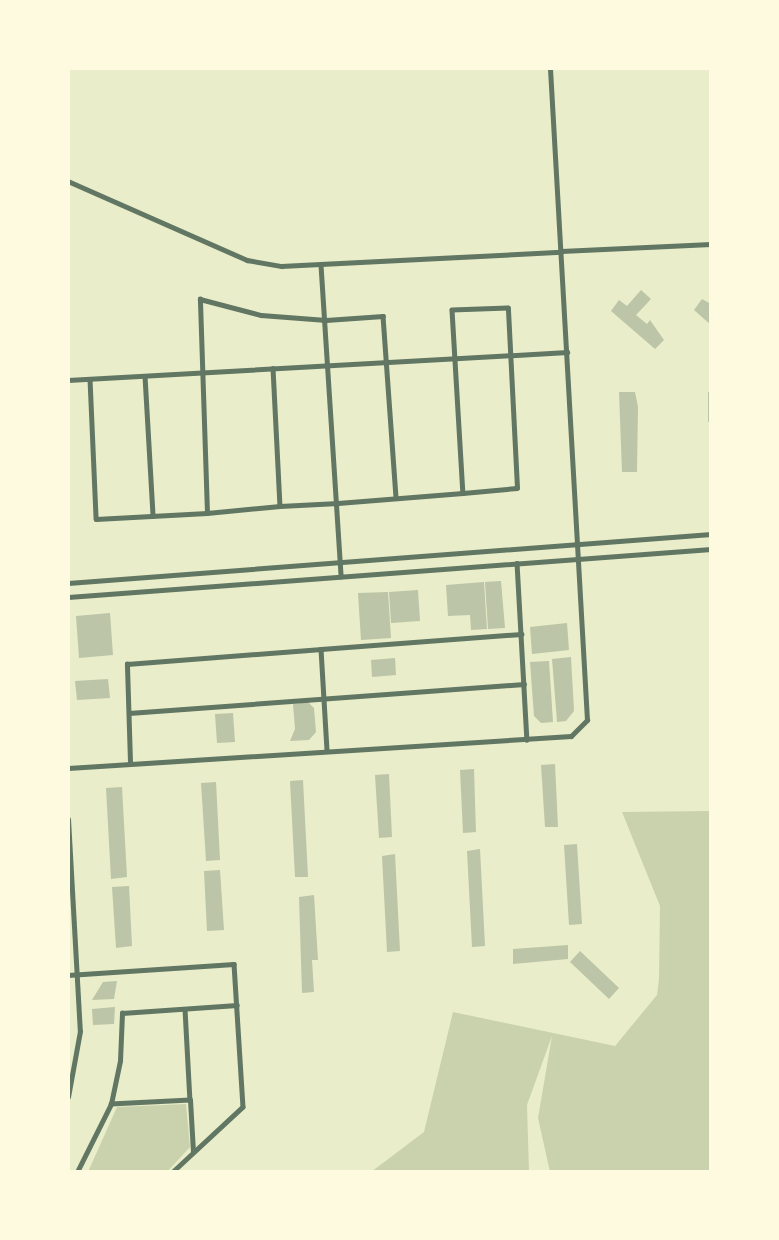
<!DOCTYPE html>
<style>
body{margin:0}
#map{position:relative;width:779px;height:1240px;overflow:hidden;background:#e9edc9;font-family:Poppins,sans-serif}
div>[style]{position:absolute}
.green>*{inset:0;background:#cad2ad}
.building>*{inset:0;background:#bcc5a7}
.minor>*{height:4.5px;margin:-2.25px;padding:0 2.25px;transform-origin:2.25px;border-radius:2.25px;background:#617663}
.tertiary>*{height:5px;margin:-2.5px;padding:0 2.5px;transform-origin:2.5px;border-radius:2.5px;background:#617663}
span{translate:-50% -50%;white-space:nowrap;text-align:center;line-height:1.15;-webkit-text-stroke:7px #fefae0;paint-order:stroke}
.frame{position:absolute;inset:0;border:70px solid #fefae0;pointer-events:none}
</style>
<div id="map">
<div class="green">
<div style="clip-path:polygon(711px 811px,711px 1172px,550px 1172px,538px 1118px,552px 1036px,527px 1105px,529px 1172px,371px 1172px,424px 1132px,453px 1012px,615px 1046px,657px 995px,659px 979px,660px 906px,622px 812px)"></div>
<div style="clip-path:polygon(186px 1104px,190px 1147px,167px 1172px,88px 1172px,117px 1107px)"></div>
</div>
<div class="building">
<div style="clip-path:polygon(641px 290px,651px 299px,636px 315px,647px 324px,650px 320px,664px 340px,655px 349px,611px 311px,619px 300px,627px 306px)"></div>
<div style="clip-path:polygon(702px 299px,711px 304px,711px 325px,694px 310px)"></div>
<div style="clip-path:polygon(619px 392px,635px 392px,638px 407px,637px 472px,622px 472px)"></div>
<div style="clip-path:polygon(708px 392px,711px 392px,711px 421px,708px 422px)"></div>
<div style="clip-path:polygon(501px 581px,505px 628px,488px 629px,485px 582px)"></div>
<div style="clip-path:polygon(484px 582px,487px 629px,471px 630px,470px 615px,448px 616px,446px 585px)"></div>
<div style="clip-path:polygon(418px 590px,420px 621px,391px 623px,389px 592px)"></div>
<div style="clip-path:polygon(388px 592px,391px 638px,361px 640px,358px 593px)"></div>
<div style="clip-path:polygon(110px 613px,113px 655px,79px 658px,76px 616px)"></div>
<div style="clip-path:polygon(567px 623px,569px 650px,532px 654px,530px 627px)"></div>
<div style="clip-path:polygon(571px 657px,574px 711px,566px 721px,557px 722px,552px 659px)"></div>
<div style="clip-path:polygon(395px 658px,396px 675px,372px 677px,371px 660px)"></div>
<div style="clip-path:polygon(549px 661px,553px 722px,541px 723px,534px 716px,530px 662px)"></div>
<div style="clip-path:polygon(108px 679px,110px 698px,77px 700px,75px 681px)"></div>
<div style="clip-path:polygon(308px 702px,314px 708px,316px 732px,309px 740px,290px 741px,295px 729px,293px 704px)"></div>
<div style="clip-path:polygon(233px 713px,235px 742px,217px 743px,215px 714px)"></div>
<div style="clip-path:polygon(555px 764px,558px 827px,545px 827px,541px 765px)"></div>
<div style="clip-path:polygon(474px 769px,476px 832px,463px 833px,460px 770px)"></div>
<div style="clip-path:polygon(389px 774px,392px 837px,379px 838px,375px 775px)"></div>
<div style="clip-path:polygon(303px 780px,308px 877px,295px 877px,290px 781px)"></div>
<div style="clip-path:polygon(216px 782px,220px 860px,206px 861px,201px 783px)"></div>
<div style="clip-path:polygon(122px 787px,127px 877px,111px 879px,106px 788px)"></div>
<div style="clip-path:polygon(577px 844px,582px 924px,569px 925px,564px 845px)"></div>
<div style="clip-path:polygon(480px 849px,485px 946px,472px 947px,467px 851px)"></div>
<div style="clip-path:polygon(395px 854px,400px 951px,387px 952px,382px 856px)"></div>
<div style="clip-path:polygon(220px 870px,224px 930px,207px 931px,204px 871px)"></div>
<div style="clip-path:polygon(129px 886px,132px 946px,116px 948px,112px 887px)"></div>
<div style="clip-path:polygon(314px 895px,318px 960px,312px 960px,314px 992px,302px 993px,299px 897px)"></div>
<div style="clip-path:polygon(568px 945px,568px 959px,513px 964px,513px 949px)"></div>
<div style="clip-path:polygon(580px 951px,619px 988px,609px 999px,570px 962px)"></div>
<div style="clip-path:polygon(117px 981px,114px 999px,92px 1000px,103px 982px)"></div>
<div style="clip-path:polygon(115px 1007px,114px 1024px,93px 1025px,92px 1009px)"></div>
</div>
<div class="minor">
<div style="left:68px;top:181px;width:196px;rotate:23.8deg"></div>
<div style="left:247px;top:260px;width:35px;rotate:10deg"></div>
<div style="left:281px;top:266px;width:280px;rotate:-2.9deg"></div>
<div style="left:321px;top:265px;width:312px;rotate:86.3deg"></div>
<div style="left:273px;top:368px;width:138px;rotate:87.1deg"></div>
<div style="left:145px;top:376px;width:140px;rotate:86.7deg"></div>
<div style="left:90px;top:379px;width:140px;rotate:87.5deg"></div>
<div style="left:96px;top:519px;width:111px;rotate:-3.1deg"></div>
<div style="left:207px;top:513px;width:73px;rotate:-5.5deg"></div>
<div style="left:280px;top:506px;width:58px;rotate:-3deg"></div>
<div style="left:338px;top:503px;width:125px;rotate:-4.6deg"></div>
<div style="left:463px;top:493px;width:54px;rotate:-5.3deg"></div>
<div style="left:517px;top:488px;width:180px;rotate:-92.9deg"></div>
<div style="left:508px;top:308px;width:56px;rotate:178deg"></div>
<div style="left:452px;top:310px;width:183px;rotate:86.6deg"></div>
<div style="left:68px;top:380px;width:500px;rotate:-3.2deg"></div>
<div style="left:207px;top:513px;width:214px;rotate:-91.9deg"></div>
<div style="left:200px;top:299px;width:63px;rotate:14.7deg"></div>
<div style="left:261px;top:315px;width:65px;rotate:4.4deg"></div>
<div style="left:326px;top:320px;width:57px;rotate:-4deg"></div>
<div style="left:383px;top:316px;width:182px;rotate:85.9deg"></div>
<div style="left:517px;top:563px;width:177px;rotate:86.8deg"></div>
<div style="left:321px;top:649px;width:201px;rotate:-4.3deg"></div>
<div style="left:129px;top:713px;width:396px;rotate:-4.2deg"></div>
<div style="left:130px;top:762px;width:98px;rotate:-91.8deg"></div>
<div style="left:127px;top:664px;width:195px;rotate:-4.4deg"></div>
<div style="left:321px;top:649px;width:102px;rotate:86.6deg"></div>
<div style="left:68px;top:975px;width:166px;rotate:-3.8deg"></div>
<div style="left:234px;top:964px;width:143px;rotate:86.4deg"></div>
<div style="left:243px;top:1107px;width:96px;rotate:137.1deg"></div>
<div style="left:185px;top:1009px;width:91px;rotate:86.9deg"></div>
<div style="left:193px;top:1152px;width:52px;rotate:-93.3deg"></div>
<div style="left:190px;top:1100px;width:79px;rotate:177.1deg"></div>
<div style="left:111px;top:1104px;width:44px;rotate:-78.2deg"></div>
<div style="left:120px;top:1061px;width:48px;rotate:-87.6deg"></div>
<div style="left:122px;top:1013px;width:115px;rotate:-4deg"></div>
<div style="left:77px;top:1172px;width:76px;rotate:-63.4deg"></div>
</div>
<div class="tertiary">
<div style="left:561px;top:251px;width:150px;rotate:-2.7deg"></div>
<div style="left:68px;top:583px;width:645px;rotate:-4.36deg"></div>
<div style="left:68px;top:597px;width:645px;rotate:-4.27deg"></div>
<div style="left:68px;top:768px;width:504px;rotate:-3.64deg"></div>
<div style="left:571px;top:736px;width:23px;rotate:-45deg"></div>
<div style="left:587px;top:720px;width:653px;rotate:-93.25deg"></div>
<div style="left:68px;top:819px;width:212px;rotate:86.8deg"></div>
<div style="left:80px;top:1031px;width:67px;rotate:100.3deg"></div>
</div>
<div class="frame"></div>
</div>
